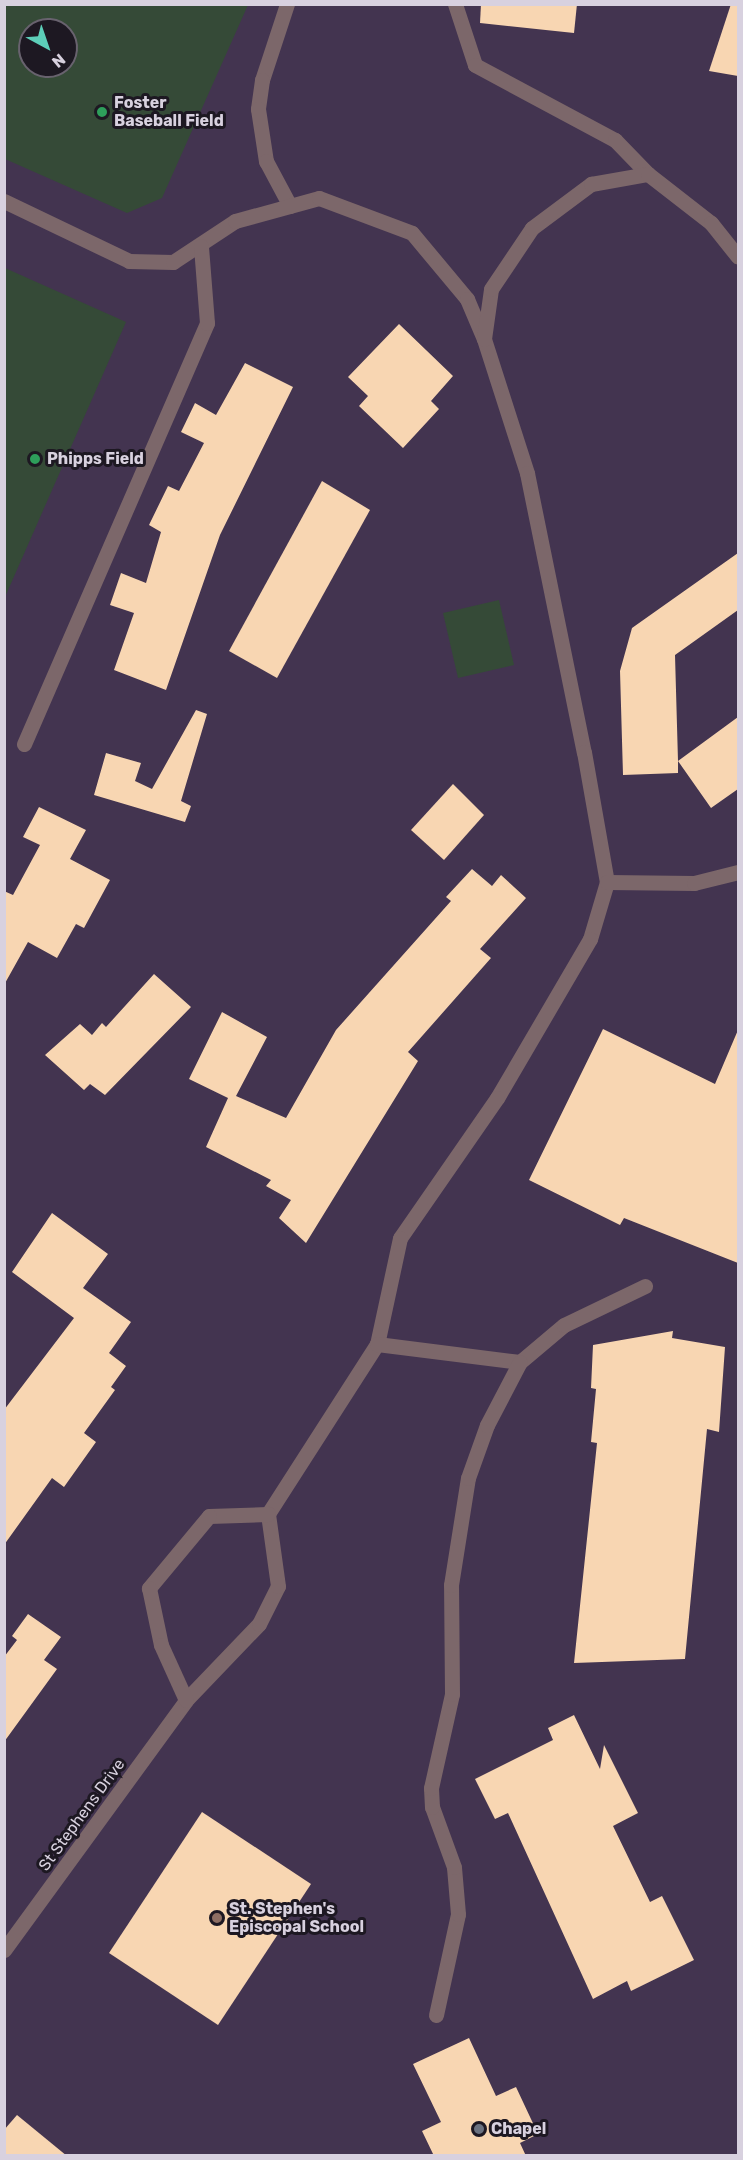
<!DOCTYPE html>
<style>
body{margin:0}
#map{position:relative;width:743px;height:2160px;overflow:hidden;background:#392d43;font-family:Rubik,sans-serif}
div>[style]{position:absolute}
.built>*{inset:0;background:#433450}
.green>*{inset:0;background:#354a37}
.building>*{inset:0;background:#f8d6b2}
.minor>*{height:15px;margin:-7.5px;padding:0 7.5px;transform-origin:7.5px;border-radius:7.5px;background:#7c676a}
.dots>*{width:16px;height:16px;translate:-50% -50%;box-sizing:border-box;border:3px solid #1d1822;border-radius:50%}
span{translate:-50% -50%;white-space:nowrap;text-align:center;line-height:1.15;-webkit-text-stroke:6px #1d1822;paint-order:stroke}
.poi-label{font-size:16px;color:#d8d1df;font-weight:700}
.left{translate:0 -50%;text-align:left}
.street-label{font-size:16px;color:#d8d1df}
.frame{position:absolute;inset:0;border:6px solid #d8d1df;pointer-events:none}
.north{position:absolute;left:18px;top:18px;width:60px;height:60px;box-sizing:border-box;background:#1d1822;border:2px solid #68626e;border-radius:50%;rotate:140deg;font-size:16px;font-weight:700;line-height:24px;text-align:center;color:#d8d1df}
.north::after{content:'';display:block;margin:auto;width:21px;height:27px;background:#5dceb9;clip-path:polygon(50% 0,100% 100%,50% 72%,0 100%)}
</style>
<div id="map">
<div class="built">
<div style="clip-path:polygon(evenodd,5px 5px,738px 5px,738px 2155px,5px 2155px,5px 5px,30px 30px,66px 30px,66px 66px,30px 66px,30px 30px)"></div>
</div>
<div class="green">
<div style="clip-path:polygon(evenodd,5px 4px,248px 5px,162px 198px,127px 213px,5px 159px,5px 4px,30px 30px,66px 30px,66px 66px,30px 66px,30px 30px)"></div>
<div style="clip-path:polygon(5px 268px,126px 322px,5px 597px)"></div>
<div style="clip-path:polygon(499px 600px,514px 665px,458px 678px,443px 613px)"></div>
</div>
<div class="building">
<div style="clip-path:polygon(481px 4px,577px 4px,574px 33px,480px 23px)"></div>
<div style="clip-path:polygon(731px 4px,738px 4px,738px 76px,709px 71px)"></div>
<div style="clip-path:polygon(399px 324px,453px 376px,431px 401px,439px 409px,403px 448px,359px 406px,368px 396px,348px 377px)"></div>
<div style="clip-path:polygon(245px 363px,293px 387px,220px 535px,166px 690px,114px 670px,134px 613px,110px 605px,121px 573px,146px 583px,161px 532px,149px 525px,168px 486px,179px 491px,204px 443px,181px 432px,195px 403px,216px 415px)"></div>
<div style="clip-path:polygon(322px 481px,370px 510px,277px 678px,229px 651px)"></div>
<div style="clip-path:polygon(738px 553px,738px 610px,675px 655px,678px 761px,738px 717px,738px 789px,711px 808px,678px 761px,678px 773px,623px 775px,620px 671px,632px 628px)"></div>
<div style="clip-path:polygon(196px 710px,207px 714px,181px 801px,191px 806px,185px 822px,94px 795px,106px 753px,141px 763px,135px 781px,152px 789px)"></div>
<div style="clip-path:polygon(453px 784px,484px 815px,444px 860px,411px 830px)"></div>
<div style="clip-path:polygon(39px 807px,86px 830px,70px 859px,110px 880px,84px 928px,76px 924px,57px 958px,28px 942px,4px 985px,4px 891px,13px 895px,40px 845px,23px 837px)"></div>
<div style="clip-path:polygon(472px 869px,492px 886px,501px 875px,526px 898px,480px 949px,491px 958px,408px 1052px,418px 1061px,306px 1243px,279px 1218px,291px 1200px,266px 1186px,271px 1180px,206px 1147px,228px 1098px,189px 1079px,222px 1012px,267px 1037px,236px 1096px,286px 1118px,336px 1030px,451px 901px,446px 897px)"></div>
<div style="clip-path:polygon(154px 974px,191px 1007px,105px 1095px,90px 1084px,84px 1090px,45px 1055px,80px 1024px,92px 1035px,102px 1023px,106px 1027px)"></div>
<div style="clip-path:polygon(603px 1029px,715px 1084px,738px 1030px,738px 1263px,624px 1218px,620px 1225px,529px 1180px)"></div>
<div style="clip-path:polygon(52px 1213px,108px 1254px,83px 1288px,131px 1322px,109px 1353px,126px 1366px,111px 1387px,115px 1390px,84px 1433px,96px 1442px,64px 1487px,52px 1478px,4px 1545px,4px 1410px,74px 1318px,12px 1272px)"></div>
<div style="clip-path:polygon(673px 1331px,672px 1338px,725px 1347px,719px 1432px,707px 1429px,685px 1659px,574px 1663px,597px 1443px,591px 1442px,596px 1389px,591px 1388px,593px 1345px)"></div>
<div style="clip-path:polygon(28px 1614px,61px 1637px,44px 1660px,57px 1669px,4px 1742px,4px 1657px,17px 1640px,12px 1636px)"></div>
<div style="clip-path:polygon(574px 1715px,600px 1769px,604px 1745px,638px 1813px,613px 1826px,650px 1902px,662px 1896px,694px 1960px,631px 1991px,627px 1981px,593px 1999px,508px 1813px,495px 1819px,475px 1779px,553px 1740px,548px 1728px)"></div>
<div style="clip-path:polygon(202px 1812px,311px 1884px,218px 2025px,109px 1953px)"></div>
<div style="clip-path:polygon(469px 2038px,496px 2096px,516px 2087px,538px 2134px,520px 2143px,526px 2156px,434px 2156px,422px 2131px,441px 2122px,413px 2064px)"></div>
<div style="clip-path:polygon(17px 2115px,67px 2156px,4px 2156px,4px 2130px)"></div>
</div>
<div class="minor">
<div style="left:287px;top:4px;width:80px;rotate:108.2deg"></div>
<div style="left:262px;top:80px;width:29px;rotate:98deg"></div>
<div style="left:258px;top:109px;width:53px;rotate:81.3deg"></div>
<div style="left:266px;top:161px;width:51px;rotate:61.9deg"></div>
<div style="left:455px;top:4px;width:64px;rotate:71.8deg"></div>
<div style="left:475px;top:65px;width:159px;rotate:28.2deg"></div>
<div style="left:615px;top:140px;width:47px;rotate:45.9deg"></div>
<div style="left:4px;top:201px;width:139px;rotate:25.6deg"></div>
<div style="left:129px;top:261px;width:44px;rotate:1.3deg"></div>
<div style="left:173px;top:262px;width:74px;rotate:-33.5deg"></div>
<div style="left:235px;top:221px;width:87px;rotate:-15.3deg"></div>
<div style="left:319px;top:198px;width:99px;rotate:20.6deg"></div>
<div style="left:412px;top:233px;width:86px;rotate:50.2deg"></div>
<div style="left:467px;top:299px;width:43px;rotate:67deg"></div>
<div style="left:484px;top:339px;width:141px;rotate:72.2deg"></div>
<div style="left:527px;top:473px;width:285px;rotate:78.5deg"></div>
<div style="left:584px;top:752px;width:132px;rotate:80deg"></div>
<div style="left:607px;top:882px;width:59px;rotate:106.6deg"></div>
<div style="left:590px;top:939px;width:184px;rotate:120.3deg"></div>
<div style="left:497px;top:1098px;width:170px;rotate:124.7deg"></div>
<div style="left:400px;top:1238px;width:108px;rotate:102.2deg"></div>
<div style="left:377px;top:1344px;width:202px;rotate:122.7deg"></div>
<div style="left:484px;top:339px;width:50px;rotate:-82deg"></div>
<div style="left:491px;top:289px;width:73px;rotate:-56.1deg"></div>
<div style="left:532px;top:228px;width:74px;rotate:-36.7deg"></div>
<div style="left:591px;top:184px;width:58px;rotate:-10deg"></div>
<div style="left:648px;top:174px;width:80px;rotate:37.9deg"></div>
<div style="left:711px;top:223px;width:43px;rotate:51.5deg"></div>
<div style="left:24px;top:744px;width:459px;rotate:-66.5deg"></div>
<div style="left:207px;top:323px;width:77px;rotate:-94.5deg"></div>
<div style="left:607px;top:882px;width:87px;rotate:0.7deg"></div>
<div style="left:694px;top:883px;width:45px;rotate:-14deg"></div>
<div style="left:377px;top:1344px;width:144px;rotate:7.2deg"></div>
<div style="left:520px;top:1362px;width:57px;rotate:-40.1deg"></div>
<div style="left:564px;top:1325px;width:90px;rotate:-25.7deg"></div>
<div style="left:4px;top:1950px;width:309px;rotate:-53.9deg"></div>
<div style="left:186px;top:1700px;width:105px;rotate:-46.2deg"></div>
<div style="left:259px;top:1624px;width:42px;rotate:-63.4deg"></div>
<div style="left:278px;top:1586px;width:73px;rotate:-97.9deg"></div>
<div style="left:268px;top:1514px;width:59px;rotate:178.1deg"></div>
<div style="left:209px;top:1516px;width:94px;rotate:129.8deg"></div>
<div style="left:149px;top:1588px;width:58px;rotate:78.1deg"></div>
<div style="left:161px;top:1645px;width:60px;rotate:65.6deg"></div>
<div style="left:436px;top:2015px;width:103px;rotate:-77.7deg"></div>
<div style="left:458px;top:1914px;width:47px;rotate:-94.9deg"></div>
<div style="left:454px;top:1867px;width:64px;rotate:-110.1deg"></div>
<div style="left:432px;top:1807px;width:19px;rotate:-93deg"></div>
<div style="left:431px;top:1788px;width:96px;rotate:-77.4deg"></div>
<div style="left:452px;top:1694px;width:109px;rotate:-90.5deg"></div>
<div style="left:451px;top:1585px;width:108px;rotate:-81deg"></div>
<div style="left:468px;top:1478px;width:56px;rotate:-70.3deg"></div>
<div style="left:487px;top:1425px;width:71px;rotate:-62.4deg"></div>
</div>
<div class="dots">
<div style="left:102px;top:112px;background:#2e9e5b"></div>
<div style="left:35px;top:459px;background:#2e9e5b"></div>
<div style="left:217px;top:1918px;background:#8d6e63"></div>
<div style="left:479px;top:2129px;background:#6b7280"></div>
</div>
<div class="poi-label">
<span class="left" style="left:114px;top:112px">Foster<br>Baseball Field</span>
<span class="left" style="left:47px;top:459px">Phipps Field</span>
<span class="left" style="left:229px;top:1918px">St. Stephen's<br>Episcopal School</span>
<span class="left" style="left:491px;top:2129px">Chapel</span>
</div>
<div class="street-label">
<span style="left:82px;top:1815px;rotate:-54deg">St Stephens Drive</span>
</div>
<div class="frame"></div>
<div class="north">N</div>
</div>
